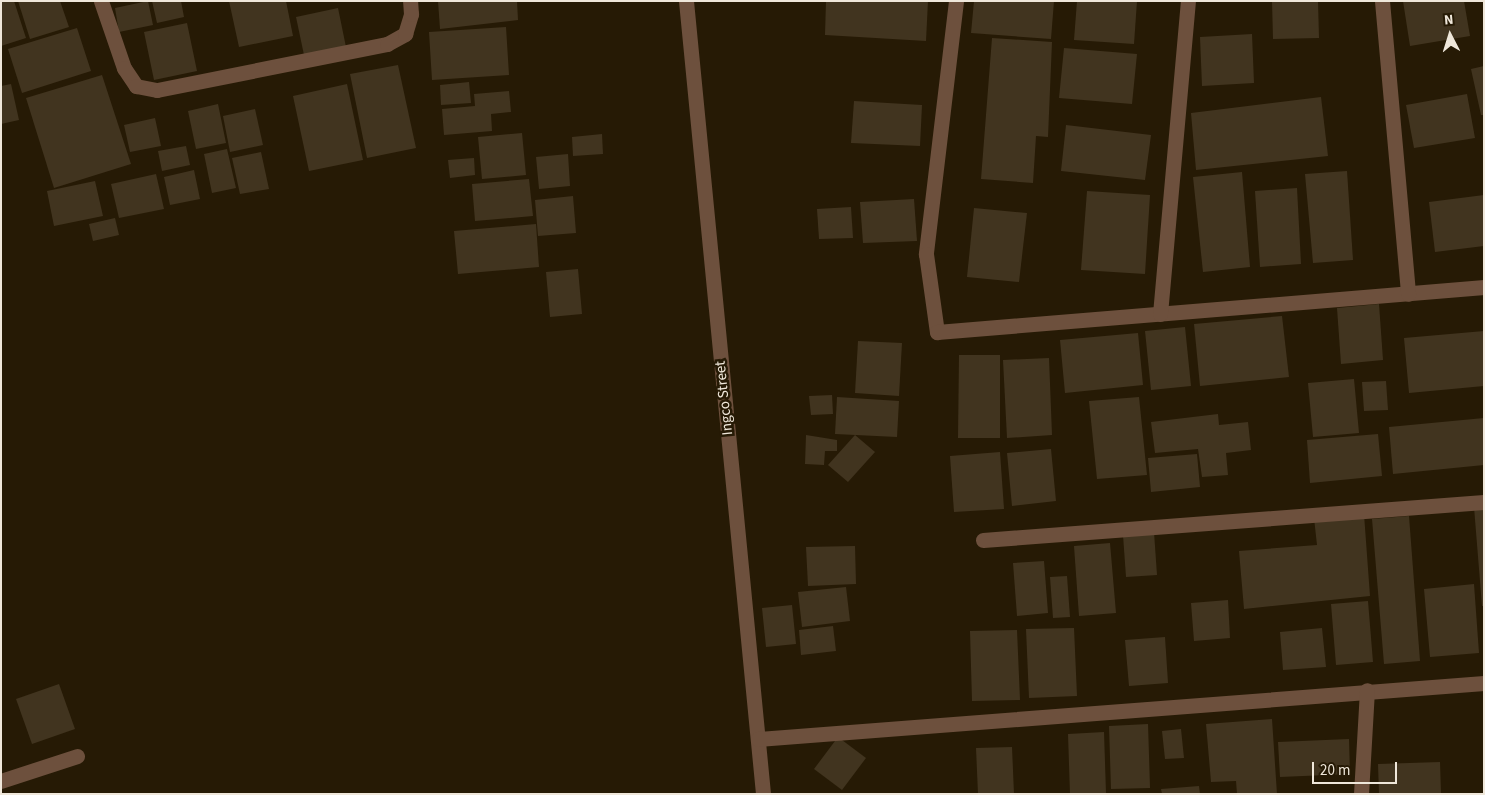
<!DOCTYPE html>
<style>
body{margin:0}
#map{position:relative;width:1485px;height:795px;overflow:hidden;background:#261a05;font-family:"Source Sans 3",sans-serif}
div>[style]{position:absolute}
.building>*{inset:0;background:#41341f}
.minor>*{height:15px;margin:-7.5px;padding:0 7.5px;transform-origin:7.5px;border-radius:7.5px;background:#6d503d}
span{translate:-50% -50%;white-space:nowrap;text-align:center;line-height:1.15;-webkit-text-stroke:5px #261a05;paint-order:stroke}
.street-label{font-size:15px;color:#efe7da}
.frame{position:absolute;inset:0;border:2px solid #efe7da;pointer-events:none}
.north{position:absolute;left:1425px;top:10px;width:50px;height:50px;-webkit-text-stroke:4px #261a05;paint-order:stroke;rotate:355deg;font-size:14px;font-weight:700;line-height:20px;text-align:center;color:#efe7da}
.north::after{content:'';display:block;margin:auto;width:18px;height:22px;background:#efe7da;clip-path:polygon(50% 0,100% 100%,50% 72%,0 100%)}
.scale{position:absolute;left:1312px;top:762px;width:85px;height:22px;box-sizing:border-box;border:2px solid #efe7da;border-top:0;padding-left:6px;font-size:15px;line-height:18px;white-space:nowrap;color:#efe7da;-webkit-text-stroke:4px #261a05;paint-order:stroke}
</style>
<div id="map">
<div class="building">
<div style="clip-path:polygon(1px 1px,14px 1px,26px 38px,1px 46px)"></div>
<div style="clip-path:polygon(18px 1px,60px 1px,69px 27px,30px 39px)"></div>
<div style="clip-path:polygon(148px 1px,153px 25px,119px 32px,115px 8px)"></div>
<div style="clip-path:polygon(152px 1px,181px 1px,184px 17px,157px 23px)"></div>
<div style="clip-path:polygon(229px 1px,286px 1px,293px 36px,239px 47px)"></div>
<div style="clip-path:polygon(438px 1px,517px 1px,518px 20px,440px 29px)"></div>
<div style="clip-path:polygon(826px 1px,928px 1px,926px 41px,825px 35px)"></div>
<div style="clip-path:polygon(974px 1px,1054px 1px,1051px 39px,971px 33px)"></div>
<div style="clip-path:polygon(1077px 1px,1137px 1px,1134px 44px,1074px 40px)"></div>
<div style="clip-path:polygon(1272px 1px,1318px 1px,1319px 38px,1273px 39px)"></div>
<div style="clip-path:polygon(1403px 1px,1464px 1px,1470px 36px,1410px 46px)"></div>
<div style="clip-path:polygon(338px 8px,346px 47px,304px 55px,296px 17px)"></div>
<div style="clip-path:polygon(187px 23px,197px 71px,154px 80px,144px 32px)"></div>
<div style="clip-path:polygon(506px 27px,509px 75px,432px 80px,429px 32px)"></div>
<div style="clip-path:polygon(77px 28px,91px 71px,22px 93px,8px 49px)"></div>
<div style="clip-path:polygon(1252px 34px,1254px 83px,1202px 86px,1200px 37px)"></div>
<div style="clip-path:polygon(992px 38px,1052px 42px,1048px 137px,1036px 136px,1033px 183px,981px 179px)"></div>
<div style="clip-path:polygon(1064px 48px,1137px 54px,1132px 104px,1059px 98px)"></div>
<div style="clip-path:polygon(398px 65px,416px 148px,367px 158px,350px 74px)"></div>
<div style="clip-path:polygon(1484px 66px,1484px 115px,1481px 115px,1471px 69px)"></div>
<div style="clip-path:polygon(102px 75px,131px 164px,54px 188px,26px 98px)"></div>
<div style="clip-path:polygon(469px 82px,471px 103px,441px 105px,440px 85px)"></div>
<div style="clip-path:polygon(11px 84px,19px 120px,1px 124px,1px 86px)"></div>
<div style="clip-path:polygon(347px 84px,363px 160px,309px 171px,293px 96px)"></div>
<div style="clip-path:polygon(509px 91px,511px 112px,491px 114px,492px 131px,444px 135px,442px 109px,475px 106px,474px 94px)"></div>
<div style="clip-path:polygon(1467px 94px,1475px 138px,1414px 148px,1406px 105px)"></div>
<div style="clip-path:polygon(1321px 97px,1328px 156px,1196px 170px,1191px 113px)"></div>
<div style="clip-path:polygon(854px 101px,922px 105px,920px 146px,851px 143px)"></div>
<div style="clip-path:polygon(218px 104px,226px 143px,196px 149px,188px 111px)"></div>
<div style="clip-path:polygon(255px 109px,263px 145px,230px 152px,223px 116px)"></div>
<div style="clip-path:polygon(155px 118px,161px 146px,130px 152px,124px 125px)"></div>
<div style="clip-path:polygon(1066px 125px,1151px 135px,1145px 180px,1061px 171px)"></div>
<div style="clip-path:polygon(522px 133px,526px 175px,482px 179px,478px 137px)"></div>
<div style="clip-path:polygon(602px 134px,603px 154px,573px 156px,572px 137px)"></div>
<div style="clip-path:polygon(186px 146px,190px 165px,162px 171px,158px 151px)"></div>
<div style="clip-path:polygon(227px 149px,236px 188px,212px 193px,204px 154px)"></div>
<div style="clip-path:polygon(261px 152px,269px 189px,240px 194px,232px 158px)"></div>
<div style="clip-path:polygon(568px 154px,570px 186px,539px 189px,536px 157px)"></div>
<div style="clip-path:polygon(474px 158px,475px 175px,450px 178px,448px 160px)"></div>
<div style="clip-path:polygon(194px 170px,200px 199px,170px 205px,164px 177px)"></div>
<div style="clip-path:polygon(1347px 171px,1353px 260px,1313px 263px,1305px 174px)"></div>
<div style="clip-path:polygon(1242px 172px,1250px 267px,1203px 272px,1193px 177px)"></div>
<div style="clip-path:polygon(156px 174px,164px 209px,119px 218px,111px 184px)"></div>
<div style="clip-path:polygon(529px 179px,533px 216px,475px 221px,472px 184px)"></div>
<div style="clip-path:polygon(95px 181px,103px 216px,54px 226px,47px 191px)"></div>
<div style="clip-path:polygon(1297px 188px,1301px 264px,1260px 267px,1255px 191px)"></div>
<div style="clip-path:polygon(1087px 191px,1150px 195px,1145px 274px,1081px 270px)"></div>
<div style="clip-path:polygon(1484px 195px,1484px 246px,1435px 252px,1429px 202px)"></div>
<div style="clip-path:polygon(573px 196px,576px 233px,538px 236px,535px 200px)"></div>
<div style="clip-path:polygon(914px 199px,917px 241px,863px 243px,860px 202px)"></div>
<div style="clip-path:polygon(851px 207px,853px 238px,819px 239px,817px 209px)"></div>
<div style="clip-path:polygon(974px 208px,1027px 213px,1019px 282px,967px 277px)"></div>
<div style="clip-path:polygon(115px 218px,119px 235px,93px 241px,89px 224px)"></div>
<div style="clip-path:polygon(536px 224px,539px 267px,458px 274px,454px 231px)"></div>
<div style="clip-path:polygon(578px 269px,582px 314px,550px 317px,546px 272px)"></div>
<div style="clip-path:polygon(1379px 304px,1383px 360px,1341px 364px,1337px 308px)"></div>
<div style="clip-path:polygon(1282px 316px,1289px 377px,1200px 386px,1194px 324px)"></div>
<div style="clip-path:polygon(1185px 327px,1191px 386px,1151px 390px,1145px 331px)"></div>
<div style="clip-path:polygon(1484px 331px,1484px 386px,1409px 393px,1404px 338px)"></div>
<div style="clip-path:polygon(1138px 333px,1143px 385px,1065px 393px,1060px 340px)"></div>
<div style="clip-path:polygon(858px 341px,902px 343px,899px 396px,855px 393px)"></div>
<div style="clip-path:polygon(959px 355px,1000px 355px,1000px 438px,958px 438px)"></div>
<div style="clip-path:polygon(1049px 358px,1052px 435px,1007px 438px,1003px 360px)"></div>
<div style="clip-path:polygon(1354px 379px,1359px 433px,1313px 437px,1308px 383px)"></div>
<div style="clip-path:polygon(1386px 381px,1388px 410px,1364px 411px,1362px 382px)"></div>
<div style="clip-path:polygon(832px 395px,833px 414px,811px 415px,809px 396px)"></div>
<div style="clip-path:polygon(837px 397px,899px 401px,897px 437px,835px 434px)"></div>
<div style="clip-path:polygon(1139px 397px,1147px 475px,1097px 479px,1089px 401px)"></div>
<div style="clip-path:polygon(1218px 414px,1219px 425px,1248px 422px,1251px 450px,1226px 453px,1228px 475px,1202px 477px,1198px 449px,1155px 453px,1151px 422px)"></div>
<div style="clip-path:polygon(1484px 418px,1484px 465px,1393px 474px,1389px 427px)"></div>
<div style="clip-path:polygon(1378px 434px,1382px 476px,1310px 483px,1307px 440px)"></div>
<div style="clip-path:polygon(806px 435px,837px 440px,837px 451px,825px 451px,824px 465px,805px 464px)"></div>
<div style="clip-path:polygon(855px 435px,875px 452px,848px 482px,828px 465px)"></div>
<div style="clip-path:polygon(1051px 449px,1056px 501px,1012px 506px,1007px 453px)"></div>
<div style="clip-path:polygon(1000px 452px,1004px 509px,954px 512px,950px 456px)"></div>
<div style="clip-path:polygon(1197px 454px,1200px 487px,1151px 492px,1148px 458px)"></div>
<div style="clip-path:polygon(1484px 506px,1484px 606px,1482px 606px,1474px 507px)"></div>
<div style="clip-path:polygon(1364px 514px,1370px 596px,1244px 609px,1239px 551px,1317px 545px,1314px 518px)"></div>
<div style="clip-path:polygon(1409px 516px,1420px 661px,1384px 664px,1372px 519px)"></div>
<div style="clip-path:polygon(1154px 532px,1157px 575px,1126px 577px,1123px 535px)"></div>
<div style="clip-path:polygon(1110px 543px,1116px 613px,1079px 616px,1074px 546px)"></div>
<div style="clip-path:polygon(855px 546px,856px 584px,808px 586px,806px 547px)"></div>
<div style="clip-path:polygon(1044px 561px,1048px 613px,1017px 616px,1013px 563px)"></div>
<div style="clip-path:polygon(1067px 576px,1070px 617px,1053px 618px,1050px 577px)"></div>
<div style="clip-path:polygon(1474px 584px,1479px 653px,1430px 657px,1424px 589px)"></div>
<div style="clip-path:polygon(846px 587px,850px 621px,802px 627px,798px 592px)"></div>
<div style="clip-path:polygon(1228px 600px,1230px 638px,1194px 641px,1191px 603px)"></div>
<div style="clip-path:polygon(1368px 601px,1373px 662px,1336px 665px,1331px 604px)"></div>
<div style="clip-path:polygon(792px 605px,796px 644px,766px 647px,762px 608px)"></div>
<div style="clip-path:polygon(833px 626px,836px 651px,801px 655px,799px 630px)"></div>
<div style="clip-path:polygon(1074px 628px,1077px 696px,1029px 698px,1026px 629px)"></div>
<div style="clip-path:polygon(1322px 628px,1326px 667px,1283px 670px,1280px 632px)"></div>
<div style="clip-path:polygon(1017px 630px,1020px 700px,972px 701px,970px 631px)"></div>
<div style="clip-path:polygon(1165px 637px,1168px 683px,1129px 686px,1125px 640px)"></div>
<div style="clip-path:polygon(59px 684px,75px 729px,32px 744px,16px 699px)"></div>
<div style="clip-path:polygon(1272px 719px,1277px 794px,1237px 794px,1236px 781px,1211px 782px,1206px 724px)"></div>
<div style="clip-path:polygon(1148px 724px,1150px 788px,1111px 789px,1109px 726px)"></div>
<div style="clip-path:polygon(1181px 729px,1184px 758px,1165px 759px,1162px 731px)"></div>
<div style="clip-path:polygon(1104px 732px,1106px 793px,1070px 794px,1068px 734px)"></div>
<div style="clip-path:polygon(838px 737px,866px 758px,842px 790px,814px 769px)"></div>
<div style="clip-path:polygon(1349px 739px,1350px 774px,1280px 777px,1278px 742px)"></div>
<div style="clip-path:polygon(1012px 747px,1014px 794px,978px 794px,976px 748px)"></div>
<div style="clip-path:polygon(1440px 762px,1441px 794px,1379px 794px,1378px 764px)"></div>
<div style="clip-path:polygon(1199px 786px,1200px 794px,1162px 794px,1161px 789px)"></div>
</div>
<div class="minor">
<div style="left:101px;top:1px;width:71px;rotate:71.1deg"></div>
<div style="left:124px;top:68px;width:22px;rotate:56deg"></div>
<div style="left:136px;top:86px;width:21px;rotate:11deg"></div>
<div style="left:157px;top:90px;width:235px;rotate:-11.3deg"></div>
<div style="left:387px;top:44px;width:21px;rotate:-29deg"></div>
<div style="left:405px;top:34px;width:21px;rotate:-73deg"></div>
<div style="left:411px;top:14px;width:13px;rotate:-94deg"></div>
<div style="left:686px;top:1px;width:797px;rotate:84.45deg"></div>
<div style="left:956px;top:1px;width:255px;rotate:96.8deg"></div>
<div style="left:926px;top:254px;width:79px;rotate:82deg"></div>
<div style="left:937px;top:332px;width:549px;rotate:-4.7deg"></div>
<div style="left:1382px;top:1px;width:294px;rotate:84.9deg"></div>
<div style="left:1160px;top:314px;width:314px;rotate:-84.9deg"></div>
<div style="left:983px;top:540px;width:502px;rotate:-4.34deg"></div>
<div style="left:758px;top:739px;width:728px;rotate:-4.41deg"></div>
<div style="left:1px;top:781px;width:80px;rotate:-18.2deg"></div>
<div style="left:1361px;top:794px;width:104px;rotate:-86.7deg"></div>
</div>
<div class="street-label">
<span style="left:724px;top:398px;rotate:-96deg">Ingco Street</span>
</div>
<div class="frame"></div>
<div class="north">N</div>
<div class="scale">20 m</div>
</div>
